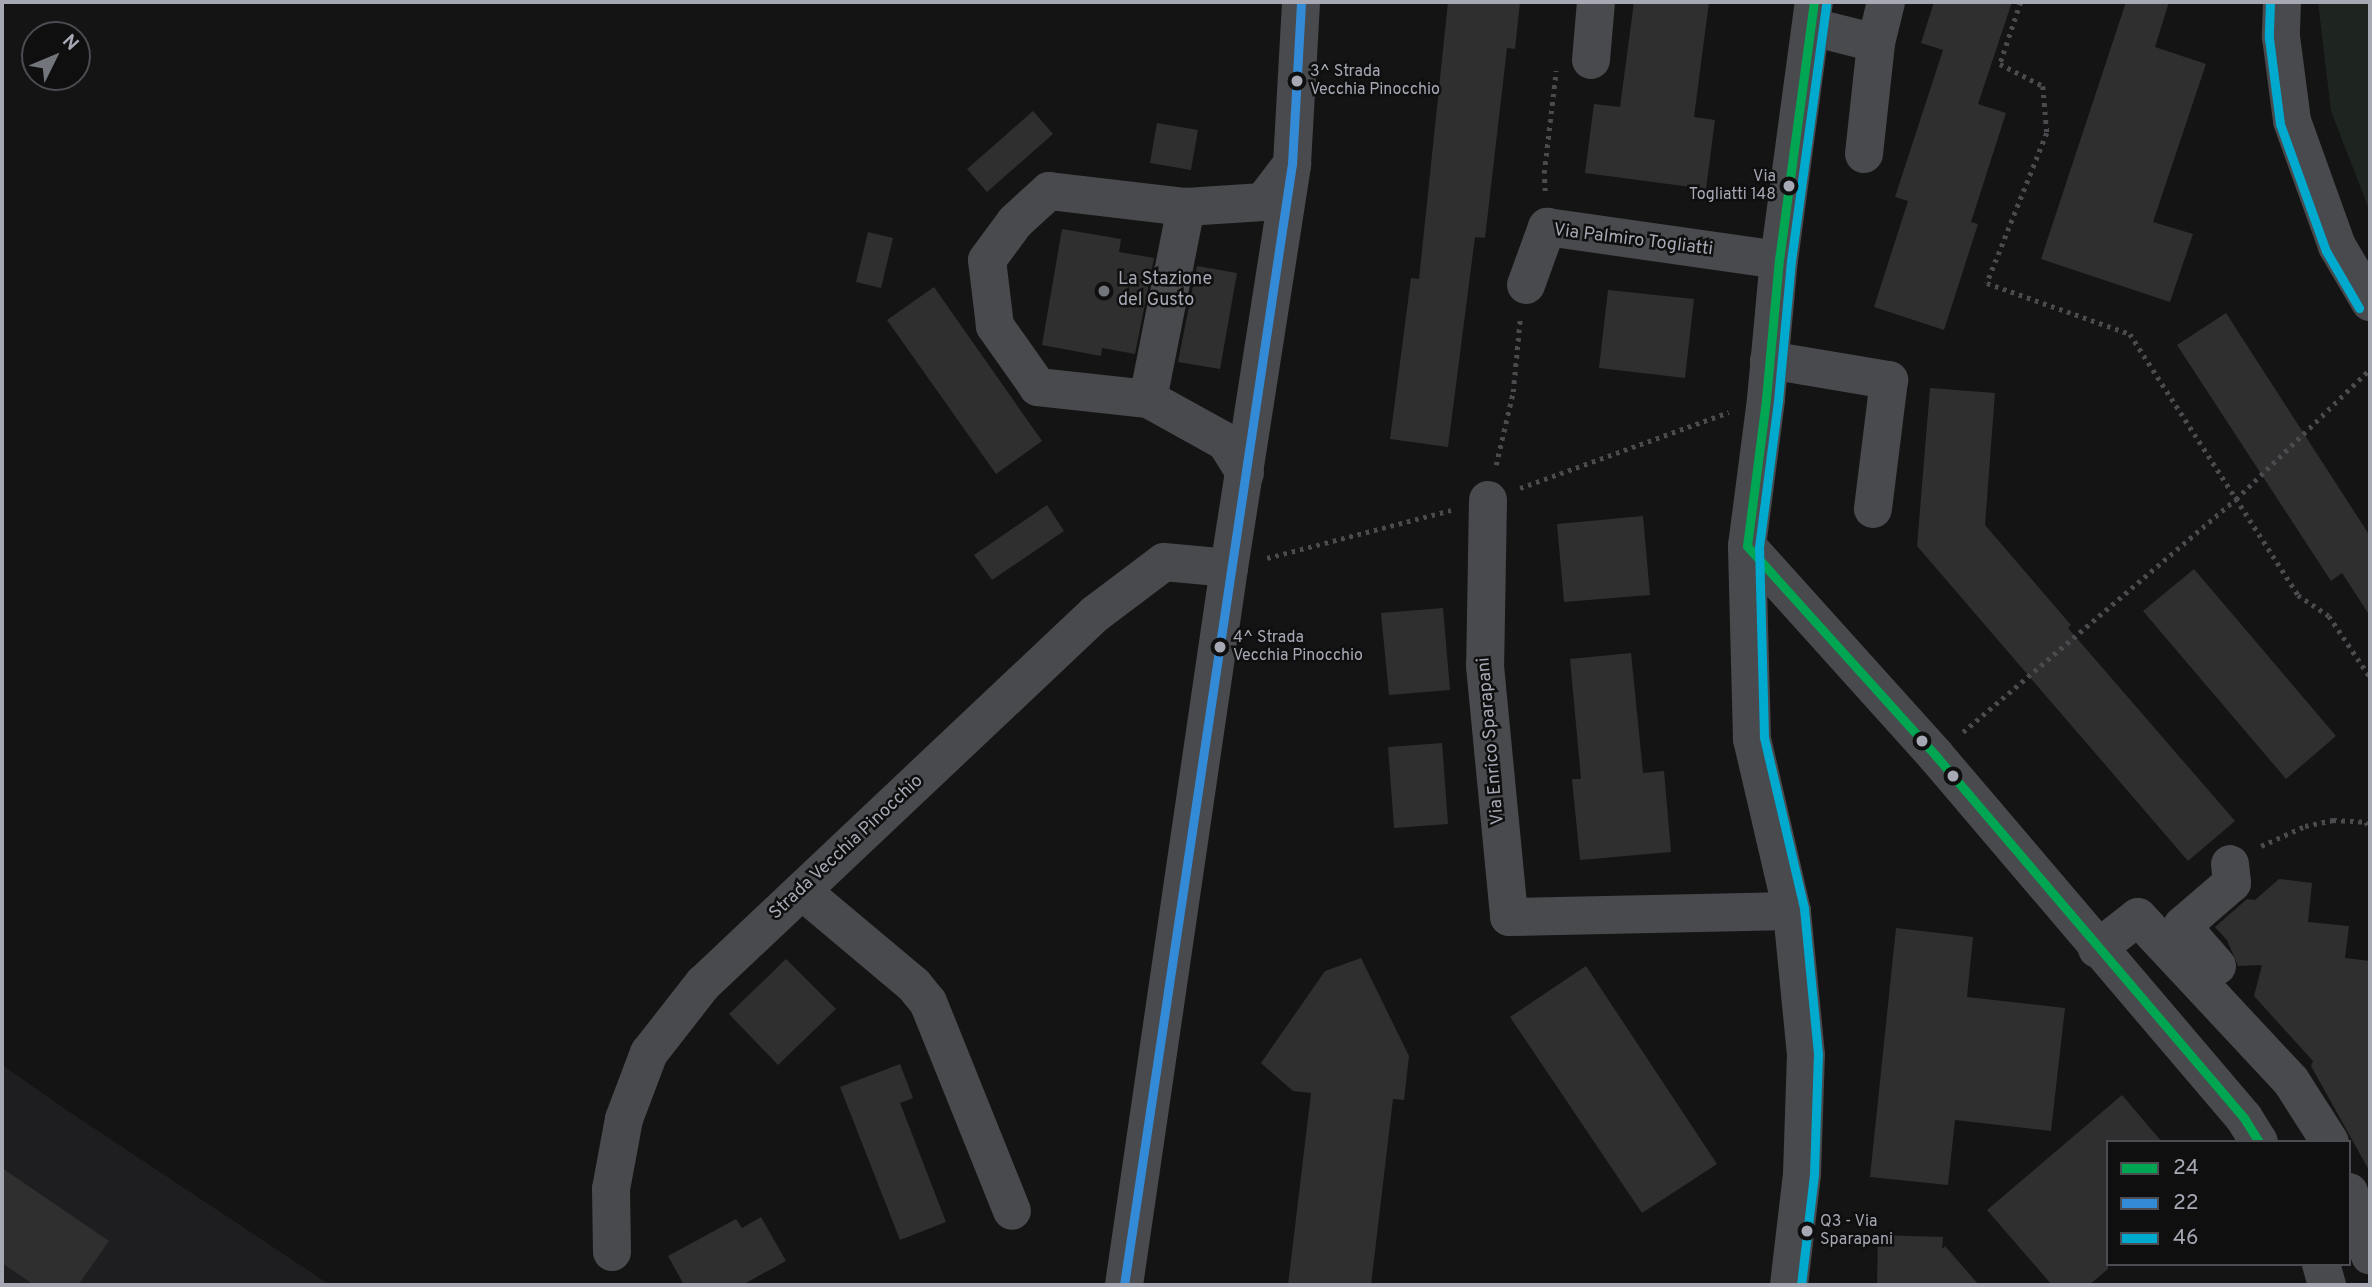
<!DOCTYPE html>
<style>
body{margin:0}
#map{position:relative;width:2372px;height:1287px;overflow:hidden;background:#141414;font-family:Overpass,sans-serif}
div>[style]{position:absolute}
.built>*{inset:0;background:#1e1e20}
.green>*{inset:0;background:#1e241f}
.building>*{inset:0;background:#2f2f30}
.path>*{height:4.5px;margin-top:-2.25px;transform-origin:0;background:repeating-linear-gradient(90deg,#4a4b4e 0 3.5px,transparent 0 8.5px)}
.minor>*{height:38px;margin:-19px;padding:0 19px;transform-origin:19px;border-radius:19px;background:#494a4d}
.bus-1>*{height:9px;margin:-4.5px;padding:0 4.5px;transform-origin:4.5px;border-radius:4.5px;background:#00a651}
.bus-2>*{height:9px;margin:-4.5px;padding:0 4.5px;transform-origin:4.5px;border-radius:4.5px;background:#338bd7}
.bus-3>*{height:9px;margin:-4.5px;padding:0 4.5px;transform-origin:4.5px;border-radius:4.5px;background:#00a9ce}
.dots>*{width:19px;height:19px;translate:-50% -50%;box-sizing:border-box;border:4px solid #0f0f10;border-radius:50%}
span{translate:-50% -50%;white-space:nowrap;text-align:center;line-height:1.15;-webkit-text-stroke:5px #0f0f10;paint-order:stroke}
.bus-label{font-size:16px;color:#a6a9b4}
.left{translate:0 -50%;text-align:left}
.right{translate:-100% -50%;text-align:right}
.street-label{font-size:18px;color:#a6a9b4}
.poi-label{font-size:18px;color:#a6a9b4}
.frame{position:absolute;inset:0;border:4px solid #a6a9b4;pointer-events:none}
.legend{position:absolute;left:2106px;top:1140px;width:245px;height:126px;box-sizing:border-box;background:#0f0f10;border:2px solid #4b4d52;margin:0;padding:9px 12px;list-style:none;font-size:21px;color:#a6a9b4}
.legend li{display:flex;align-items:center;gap:14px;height:35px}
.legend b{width:35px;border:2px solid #4b4d52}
.north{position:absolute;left:21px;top:21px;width:70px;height:70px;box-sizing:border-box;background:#0f0f10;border:2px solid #4b4d52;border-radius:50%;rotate:47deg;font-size:19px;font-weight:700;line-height:28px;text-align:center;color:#a6a9b4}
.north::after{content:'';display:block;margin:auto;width:24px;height:32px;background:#73757c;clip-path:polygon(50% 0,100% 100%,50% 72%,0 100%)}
</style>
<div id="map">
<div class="built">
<div style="clip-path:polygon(2px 1065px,68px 1111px,330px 1285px,2px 1285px)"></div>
</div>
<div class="green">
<div style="clip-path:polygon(2318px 2px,2370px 2px,2370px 212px,2331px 111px)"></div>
</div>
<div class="building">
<div style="clip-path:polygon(1448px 2px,1520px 2px,1515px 49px,1507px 48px,1485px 238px,1475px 237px,1448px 447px,1390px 439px,1411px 278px,1419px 279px)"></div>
<div style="clip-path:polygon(1634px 2px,1709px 2px,1694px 117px,1715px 120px,1706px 189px,1585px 173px,1594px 104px,1620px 107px)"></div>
<div style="clip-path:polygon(1934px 2px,2012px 2px,1978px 104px,2006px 113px,1971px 222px,1978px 224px,1944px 330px,1874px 307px,1908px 201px,1895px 197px,1943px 50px,1921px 43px)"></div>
<div style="clip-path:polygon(2126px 2px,2169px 2px,2155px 47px,2206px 64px,2153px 222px,2193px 234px,2170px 302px,2041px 259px)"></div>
<div style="clip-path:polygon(1033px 111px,1053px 134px,987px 192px,967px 169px)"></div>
<div style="clip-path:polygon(1157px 123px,1198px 130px,1191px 170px,1150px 163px)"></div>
<div style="clip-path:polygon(1062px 229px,1121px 239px,1119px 252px,1154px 258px,1135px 354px,1102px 348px,1101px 356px,1042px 345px)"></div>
<div style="clip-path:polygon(868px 232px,893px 238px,881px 288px,856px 282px)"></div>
<div style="clip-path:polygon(1197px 266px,1237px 273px,1220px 369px,1178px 362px)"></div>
<div style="clip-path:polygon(934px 287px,1042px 441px,996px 474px,887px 320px)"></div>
<div style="clip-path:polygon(1608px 290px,1694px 299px,1685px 378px,1599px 368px)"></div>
<div style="clip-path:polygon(2226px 313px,2370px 536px,2370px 616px,2342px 573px,2331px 581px,2177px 345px)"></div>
<div style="clip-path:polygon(1930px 388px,1995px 393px,1985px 525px,2071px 625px,2068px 628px,2235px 821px,2188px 861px,1917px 546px)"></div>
<div style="clip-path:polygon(1047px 505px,1064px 531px,992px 580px,974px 555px)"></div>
<div style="clip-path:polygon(1643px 516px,1650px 595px,1564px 602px,1557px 524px)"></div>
<div style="clip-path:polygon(2194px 569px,2336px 736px,2286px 779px,2143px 611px)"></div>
<div style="clip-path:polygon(1443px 608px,1450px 690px,1389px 695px,1381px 613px)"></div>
<div style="clip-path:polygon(1631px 653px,1643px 773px,1664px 771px,1671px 852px,1580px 860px,1572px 779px,1581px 779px,1570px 659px)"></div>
<div style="clip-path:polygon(1442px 743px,1448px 824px,1394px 828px,1388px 747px)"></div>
<div style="clip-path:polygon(2279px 879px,2312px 883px,2308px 922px,2349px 926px,2345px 958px,2370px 961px,2370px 1172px,2311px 1066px,2313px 1061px,2254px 996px,2262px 965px,2238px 966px,2227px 940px,2215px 927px,2247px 899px,2255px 900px)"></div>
<div style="clip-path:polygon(1896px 928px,1973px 937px,1967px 997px,2065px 1008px,2051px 1131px,1955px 1120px,1948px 1185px,1870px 1177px)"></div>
<div style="clip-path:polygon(1361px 958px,1409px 1056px,1404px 1100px,1393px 1099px,1371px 1285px,1288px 1285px,1311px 1093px,1293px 1091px,1261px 1063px,1325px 971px)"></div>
<div style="clip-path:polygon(786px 959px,836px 1009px,778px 1065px,729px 1014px)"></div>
<div style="clip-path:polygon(1586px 966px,1717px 1164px,1642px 1213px,1510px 1017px)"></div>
<div style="clip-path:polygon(900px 1064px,913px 1098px,900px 1103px,946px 1222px,900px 1240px,840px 1087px)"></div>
<div style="clip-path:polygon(2122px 1095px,2162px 1142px,2108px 1142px,2108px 1269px,2089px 1285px,2052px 1285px,1987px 1210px)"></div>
<div style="clip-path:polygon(2px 1168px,109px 1241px,78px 1285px,34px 1285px,2px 1263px)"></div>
<div style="clip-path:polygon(761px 1217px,786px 1261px,742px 1285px,684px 1285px,668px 1256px,736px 1219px,742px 1228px)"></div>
<div style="clip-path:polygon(1878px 1235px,1943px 1237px,1942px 1249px,1945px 1246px,1979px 1285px,1877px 1285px)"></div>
</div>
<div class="path">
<div style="left:2021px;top:2px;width:65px;rotate:108.7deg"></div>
<div style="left:2000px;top:64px;width:48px;rotate:27.1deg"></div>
<div style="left:2043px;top:86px;width:47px;rotate:85.1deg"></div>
<div style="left:2047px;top:133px;width:162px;rotate:111.8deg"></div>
<div style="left:1987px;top:283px;width:152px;rotate:19.6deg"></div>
<div style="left:2130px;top:334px;width:310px;rotate:57.2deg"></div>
<div style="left:2298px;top:595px;width:37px;rotate:34deg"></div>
<div style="left:2329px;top:616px;width:73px;rotate:56.1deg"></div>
<div style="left:1545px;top:191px;width:18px;rotate:-93deg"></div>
<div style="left:1544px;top:173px;width:103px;rotate:-83.3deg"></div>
<div style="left:1496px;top:465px;width:75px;rotate:-76.9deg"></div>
<div style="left:1513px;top:392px;width:73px;rotate:-84.5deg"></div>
<div style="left:1520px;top:488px;width:222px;rotate:-20deg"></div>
<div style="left:1267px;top:558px;width:190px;rotate:-14.6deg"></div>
<div style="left:1963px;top:732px;width:359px;rotate:-40.5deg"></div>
<div style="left:2236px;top:499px;width:187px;rotate:-44.1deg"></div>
<div style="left:2261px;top:846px;width:48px;rotate:-24.4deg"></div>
<div style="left:2305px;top:826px;width:29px;rotate:-12deg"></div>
<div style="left:2333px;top:820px;width:33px;rotate:3deg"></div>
<div style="left:2366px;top:822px;width:7px;rotate:56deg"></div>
</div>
<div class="minor">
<div style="left:2282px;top:2px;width:35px;rotate:92deg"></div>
<div style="left:2281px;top:37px;width:85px;rotate:82.5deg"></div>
<div style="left:2292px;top:121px;width:133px;rotate:70.2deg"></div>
<div style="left:2337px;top:246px;width:65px;rotate:59.5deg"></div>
<div style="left:1812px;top:27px;width:66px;rotate:14deg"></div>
<div style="left:1591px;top:60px;width:58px;rotate:-85.1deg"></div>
<div style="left:1864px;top:154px;width:112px;rotate:-83.8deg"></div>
<div style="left:1876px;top:43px;width:42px;rotate:-76.3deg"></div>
<div style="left:1526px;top:285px;width:62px;rotate:-70.1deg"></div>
<div style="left:1547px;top:227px;width:234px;rotate:8.1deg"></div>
<div style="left:1769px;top:360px;width:122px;rotate:9.5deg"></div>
<div style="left:1889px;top:380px;width:130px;rotate:97.1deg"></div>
<div style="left:1148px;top:399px;width:111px;rotate:-173.8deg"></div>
<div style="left:1038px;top:387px;width:75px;rotate:-125.2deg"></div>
<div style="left:995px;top:326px;width:66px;rotate:-96.9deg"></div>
<div style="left:987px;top:260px;width:47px;rotate:-53.6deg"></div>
<div style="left:1015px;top:222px;width:46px;rotate:-42.4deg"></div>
<div style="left:1049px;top:191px;width:138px;rotate:6.7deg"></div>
<div style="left:1245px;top:473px;width:36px;rotate:-122deg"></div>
<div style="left:1226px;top:442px;width:89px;rotate:-151.1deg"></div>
<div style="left:1148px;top:399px;width:196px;rotate:-78.8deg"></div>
<div style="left:1186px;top:207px;width:77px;rotate:-3.7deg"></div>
<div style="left:1263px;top:202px;width:48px;rotate:-52.7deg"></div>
<div style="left:1488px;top:500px;width:166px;rotate:91deg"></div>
<div style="left:1485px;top:666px;width:252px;rotate:84.5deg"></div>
<div style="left:1509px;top:917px;width:283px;rotate:-1.2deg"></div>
<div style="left:1747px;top:546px;width:283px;rotate:48deg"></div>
<div style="left:1936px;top:756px;width:475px;rotate:49.6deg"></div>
<div style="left:2244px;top:1118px;width:28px;rotate:58deg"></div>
<div style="left:802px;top:891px;width:146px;rotate:40deg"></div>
<div style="left:914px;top:985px;width:22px;rotate:51deg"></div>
<div style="left:928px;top:1002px;width:225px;rotate:68.1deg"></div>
<div style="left:2097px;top:949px;width:52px;rotate:-38deg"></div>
<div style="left:2138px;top:917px;width:224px;rotate:47deg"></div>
<div style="left:2291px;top:1081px;width:72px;rotate:57.4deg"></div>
<div style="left:2217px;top:966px;width:53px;rotate:-131.2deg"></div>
<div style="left:2182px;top:926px;width:66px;rotate:-40.7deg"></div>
<div style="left:2232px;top:883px;width:19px;rotate:-96deg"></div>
<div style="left:2349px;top:1192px;width:67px;rotate:71.8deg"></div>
<div style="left:612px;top:1252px;width:63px;rotate:-90.9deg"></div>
<div style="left:611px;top:1189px;width:71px;rotate:-79.5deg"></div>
<div style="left:624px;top:1119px;width:71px;rotate:-69.3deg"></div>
<div style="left:649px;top:1053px;width:88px;rotate:-52deg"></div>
<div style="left:703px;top:984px;width:539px;rotate:-43.35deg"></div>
<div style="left:1095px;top:614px;width:86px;rotate:-37deg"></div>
<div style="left:1164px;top:562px;width:65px;rotate:5.3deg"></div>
<div style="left:2321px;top:1264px;width:22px;rotate:74deg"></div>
<div style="left:1124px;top:1285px;width:725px;rotate:-81.67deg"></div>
<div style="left:1229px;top:568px;width:409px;rotate:-81.1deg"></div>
<div style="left:1292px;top:164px;width:162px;rotate:-86.8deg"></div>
<div style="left:1789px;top:1285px;width:112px;rotate:-83.3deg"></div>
<div style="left:1802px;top:1174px;width:119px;rotate:-88.1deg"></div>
<div style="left:1806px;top:1055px;width:145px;rotate:-95.6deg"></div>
<div style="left:1792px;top:911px;width:177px;rotate:-103.1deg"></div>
<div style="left:1752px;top:739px;width:193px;rotate:-91.5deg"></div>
<div style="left:1747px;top:546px;width:148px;rotate:-82.6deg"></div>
<div style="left:1766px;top:399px;width:140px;rotate:-84.7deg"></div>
<div style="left:1779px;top:260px;width:260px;rotate:-82.3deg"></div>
</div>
<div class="bus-1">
<div style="left:1747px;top:546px;width:283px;rotate:48deg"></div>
<div style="left:1936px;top:756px;width:475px;rotate:49.6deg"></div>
<div style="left:2244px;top:1118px;width:28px;rotate:58deg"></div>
<div style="left:1747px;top:546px;width:148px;rotate:-82.6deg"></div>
<div style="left:1766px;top:399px;width:140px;rotate:-84.7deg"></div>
<div style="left:1779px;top:260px;width:260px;rotate:-82.3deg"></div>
</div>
<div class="bus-2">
<div style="left:1124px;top:1285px;width:1134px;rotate:-81.48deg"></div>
<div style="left:1292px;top:164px;width:162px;rotate:-86.8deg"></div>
</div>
<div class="bus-3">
<div style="left:2270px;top:2px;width:36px;rotate:92deg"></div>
<div style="left:2269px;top:38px;width:87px;rotate:82.7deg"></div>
<div style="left:2280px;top:124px;width:135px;rotate:70.1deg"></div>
<div style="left:2326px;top:251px;width:66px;rotate:59.9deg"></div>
<div style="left:1801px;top:1285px;width:112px;rotate:-83.3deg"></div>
<div style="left:1814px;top:1174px;width:120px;rotate:-88.1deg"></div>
<div style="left:1818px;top:1054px;width:147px;rotate:-95.5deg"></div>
<div style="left:1804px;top:908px;width:176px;rotate:-103.2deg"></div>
<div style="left:1764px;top:737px;width:190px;rotate:-91.5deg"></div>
<div style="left:1759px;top:547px;width:147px;rotate:-82.6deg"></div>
<div style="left:1778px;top:401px;width:141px;rotate:-84.7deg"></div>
<div style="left:1791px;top:261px;width:259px;rotate:-82.2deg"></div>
</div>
<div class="dots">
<div style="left:1297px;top:81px;background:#a6a9b4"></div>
<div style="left:1789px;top:186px;background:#a6a9b4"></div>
<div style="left:1104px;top:291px;background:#73757c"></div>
<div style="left:1220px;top:647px;background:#a6a9b4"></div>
<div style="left:1922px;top:741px;background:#a6a9b4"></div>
<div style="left:1953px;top:776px;background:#a6a9b4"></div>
<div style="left:1807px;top:1231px;background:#a6a9b4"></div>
</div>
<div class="bus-label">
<span class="left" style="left:1310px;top:81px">3^ Strada<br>Vecchia Pinocchio</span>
<span class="right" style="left:1776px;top:186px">Via<br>Togliatti 148</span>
<span class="left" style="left:1233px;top:647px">4^ Strada<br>Vecchia Pinocchio</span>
<span class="left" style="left:1820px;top:1231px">Q3 - Via<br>Sparapani</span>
</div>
<div class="street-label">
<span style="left:1633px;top:241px;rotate:7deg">Via Palmiro Togliatti</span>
<span style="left:1492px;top:741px;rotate:-95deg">Via Enrico Sparapani</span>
<span style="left:847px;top:848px;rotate:-43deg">Strada Vecchia Pinocchio</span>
</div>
<div class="poi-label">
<span class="left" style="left:1118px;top:291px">La Stazione<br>del Gusto</span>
</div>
<div class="frame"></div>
<ul class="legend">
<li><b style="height:9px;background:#00a651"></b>24</li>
<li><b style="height:9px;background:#338bd7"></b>22</li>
<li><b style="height:9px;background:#00a9ce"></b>46</li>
</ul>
<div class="north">N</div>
</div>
